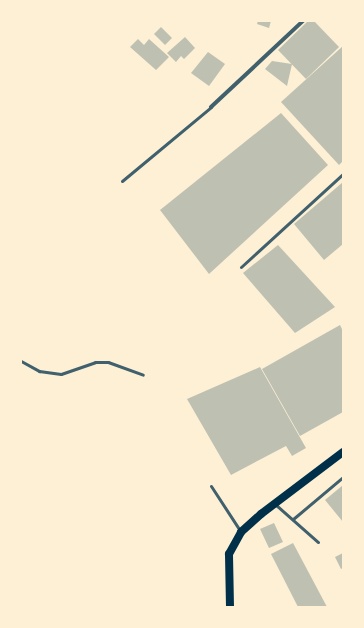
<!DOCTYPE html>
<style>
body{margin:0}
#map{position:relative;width:364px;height:628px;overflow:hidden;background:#fdf0d5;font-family:Overpass,sans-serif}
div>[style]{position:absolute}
.building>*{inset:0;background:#bec0b2}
.service>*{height:3px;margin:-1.5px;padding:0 1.5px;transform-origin:1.5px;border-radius:1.5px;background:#3f606c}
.minor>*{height:4px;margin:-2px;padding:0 2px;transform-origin:2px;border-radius:2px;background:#3f606c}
.secondary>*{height:8px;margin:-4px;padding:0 4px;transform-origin:4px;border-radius:4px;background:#003049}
span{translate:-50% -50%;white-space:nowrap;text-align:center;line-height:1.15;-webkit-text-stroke:4px #fdf0d5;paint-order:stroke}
.frame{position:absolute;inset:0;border:22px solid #fdf0d5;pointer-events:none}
</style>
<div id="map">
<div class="building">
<div style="clip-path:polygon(258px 21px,271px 21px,269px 28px,257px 24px)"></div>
<div style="clip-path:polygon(308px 21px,314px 21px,339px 47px,306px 79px,278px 50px)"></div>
<div style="clip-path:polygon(161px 27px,172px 38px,165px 45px,154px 34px)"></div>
<div style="clip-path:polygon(185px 37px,195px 48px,184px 59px,181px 56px,176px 62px,167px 53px)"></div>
<div style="clip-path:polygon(138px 39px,144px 45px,149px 39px,169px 57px,156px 70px,130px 47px)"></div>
<div style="clip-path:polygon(343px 46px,343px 161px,339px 165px,281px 102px)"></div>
<div style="clip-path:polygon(208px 52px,225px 64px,209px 86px,191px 73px)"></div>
<div style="clip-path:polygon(272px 61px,292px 64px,287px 86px,265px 69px)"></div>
<div style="clip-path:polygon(281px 113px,328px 165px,209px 274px,160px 210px)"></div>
<div style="clip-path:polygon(343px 182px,343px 244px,324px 260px,294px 224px)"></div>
<div style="clip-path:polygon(278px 245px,335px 307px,295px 333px,243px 273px)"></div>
<div style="clip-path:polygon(340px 325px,343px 331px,343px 412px,300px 436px,262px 369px)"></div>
<div style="clip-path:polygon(260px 367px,306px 448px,292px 456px,286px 446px,231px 475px,187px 399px)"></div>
<div style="clip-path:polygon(343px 485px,343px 522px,325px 500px)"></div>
<div style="clip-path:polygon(274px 523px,283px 542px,269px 548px,260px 529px)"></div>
<div style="clip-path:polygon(293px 543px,327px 607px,298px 607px,271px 554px)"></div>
<div style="clip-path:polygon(343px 553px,343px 568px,341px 569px,335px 557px)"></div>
</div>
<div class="service">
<div style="left:122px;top:181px;width:116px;rotate:-39.7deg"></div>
<div style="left:241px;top:267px;width:138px;rotate:-42.4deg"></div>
<div style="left:21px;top:361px;width:21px;rotate:29deg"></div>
<div style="left:39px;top:371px;width:22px;rotate:8deg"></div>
<div style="left:61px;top:374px;width:36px;rotate:-19deg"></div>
<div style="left:95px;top:362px;width:13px"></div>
<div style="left:108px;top:362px;width:37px;rotate:20deg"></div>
<div style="left:211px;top:486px;width:55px;rotate:56.9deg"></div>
<div style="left:276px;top:505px;width:56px;rotate:41.4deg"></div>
<div style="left:293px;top:519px;width:65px;rotate:-40deg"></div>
</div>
<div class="minor">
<div style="left:211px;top:107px;width:126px;rotate:-43.1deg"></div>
</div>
<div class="secondary">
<div style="left:230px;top:607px;width:53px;rotate:-91.1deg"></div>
<div style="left:229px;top:554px;width:25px;rotate:-61deg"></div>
<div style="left:241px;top:532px;width:27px;rotate:-42deg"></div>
<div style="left:261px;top:514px;width:103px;rotate:-37.1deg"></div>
</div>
<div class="frame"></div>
</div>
